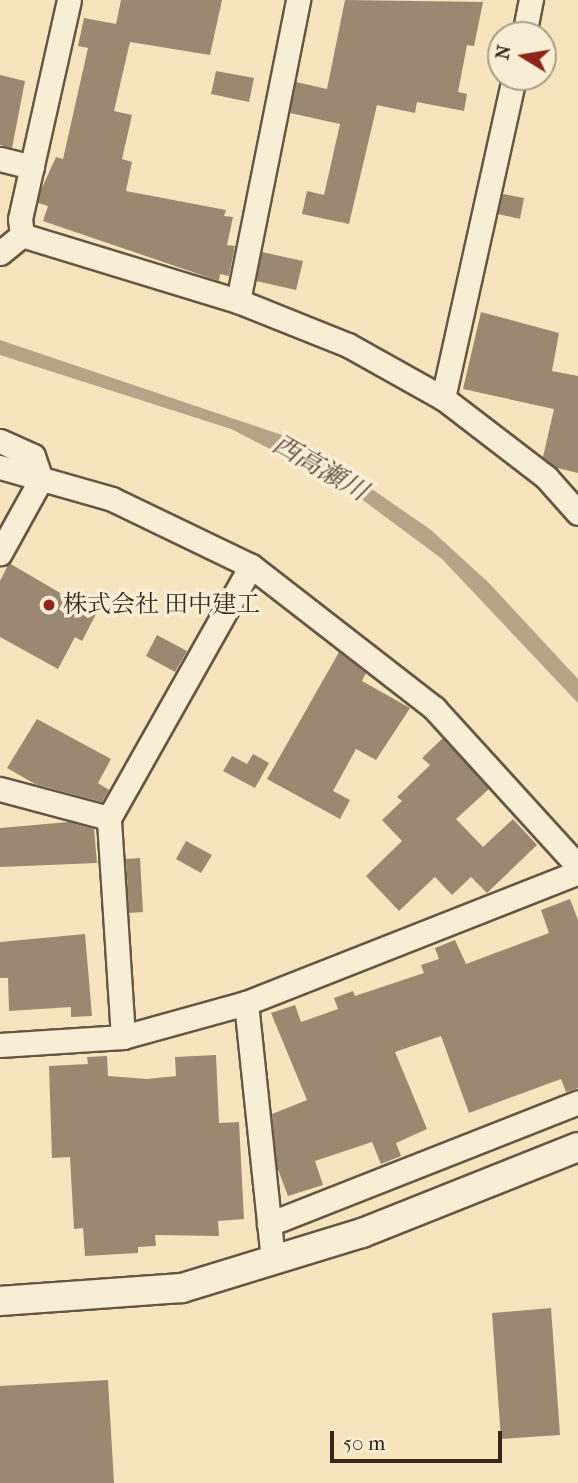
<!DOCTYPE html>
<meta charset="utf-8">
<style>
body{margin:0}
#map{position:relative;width:578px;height:1483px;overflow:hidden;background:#f6e4be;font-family:"IM FELL French Canon","Noto Serif JP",serif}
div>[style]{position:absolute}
.water>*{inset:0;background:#b5a487}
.building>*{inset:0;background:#9a8970}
.roads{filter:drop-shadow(2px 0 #675644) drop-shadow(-2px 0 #675644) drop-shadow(0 2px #675644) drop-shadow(0 -2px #675644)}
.minor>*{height:23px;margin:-11.5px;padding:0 11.5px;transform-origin:11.5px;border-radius:11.5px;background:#f9edd5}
.tertiary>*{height:28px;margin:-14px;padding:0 14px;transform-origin:14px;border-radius:14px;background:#f9edd5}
.dots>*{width:19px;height:19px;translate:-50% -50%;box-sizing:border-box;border:4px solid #f9edd5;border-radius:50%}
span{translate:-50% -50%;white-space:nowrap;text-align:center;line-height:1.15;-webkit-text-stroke:7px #f9edd5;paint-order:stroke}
.poi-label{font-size:24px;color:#37271b}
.left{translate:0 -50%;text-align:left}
.water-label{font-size:26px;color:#5d4c3b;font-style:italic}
.north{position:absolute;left:487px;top:21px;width:70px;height:70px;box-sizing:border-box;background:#f9edd5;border:2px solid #ab9e8b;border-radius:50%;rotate:281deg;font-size:19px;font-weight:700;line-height:28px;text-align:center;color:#37271b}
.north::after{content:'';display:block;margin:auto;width:24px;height:32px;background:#8f2418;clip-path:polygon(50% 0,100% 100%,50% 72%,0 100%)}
.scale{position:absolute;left:330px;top:1431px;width:172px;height:32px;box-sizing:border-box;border:4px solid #37271b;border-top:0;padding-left:9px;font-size:21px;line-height:24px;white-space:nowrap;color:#37271b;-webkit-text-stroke:5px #f9edd5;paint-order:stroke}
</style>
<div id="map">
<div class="water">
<div style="clip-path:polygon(0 340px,288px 437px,340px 467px,431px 530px,489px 583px,578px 679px,578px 703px,442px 559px,348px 489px,231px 429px,0 355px)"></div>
</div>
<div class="building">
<div style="clip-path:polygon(121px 0,222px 0,210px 55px,130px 42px,114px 111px,132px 115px,122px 159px,132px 162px,126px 191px,226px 210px,224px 216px,233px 217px,227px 245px,235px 246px,229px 276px,220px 274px,219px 281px,43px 221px,48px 206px,38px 203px,40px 192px,56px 157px,63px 159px,88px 48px,78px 46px,84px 18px,116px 24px)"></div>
<div style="clip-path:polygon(345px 0,483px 2px,474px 46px,467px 45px,458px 92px,467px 94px,464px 111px,417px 102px,415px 113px,377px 105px,349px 224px,302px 214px,307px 191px,324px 195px,340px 124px,290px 113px,296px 82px,327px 89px)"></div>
<div style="clip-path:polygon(216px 71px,254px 78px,249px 102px,211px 94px)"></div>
<div style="clip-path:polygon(0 75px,25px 81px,12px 148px,0 145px)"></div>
<div style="clip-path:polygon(503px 194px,524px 198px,520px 219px,498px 214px)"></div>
<div style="clip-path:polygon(262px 252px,303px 261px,296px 290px,256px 281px)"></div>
<div style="clip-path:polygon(481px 312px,559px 333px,552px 371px,578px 376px,578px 473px,557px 468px,543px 457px,554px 409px,463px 389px)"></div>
<div style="clip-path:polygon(9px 563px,96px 614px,82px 641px,75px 637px,58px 669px,0 637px,0 581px)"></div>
<div style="clip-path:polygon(157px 635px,187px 651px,175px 672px,146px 656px)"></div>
<div style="clip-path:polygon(339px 652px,366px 673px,362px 681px,410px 708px,376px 760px,356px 749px,333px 791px,350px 800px,340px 819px,267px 779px)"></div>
<div style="clip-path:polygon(37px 719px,111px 759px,98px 783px,109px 790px,102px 802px,35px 784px,7px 768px)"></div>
<div style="clip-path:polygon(443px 738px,489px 789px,456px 819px,483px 847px,513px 819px,537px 845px,487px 893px,471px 877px,452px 895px,435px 877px,399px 911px,366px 876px,402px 841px,382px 820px,402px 801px,397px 797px,430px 765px,422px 758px)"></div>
<div style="clip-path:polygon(253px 754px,269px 763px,255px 788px,223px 771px,232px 756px,247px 764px)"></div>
<div style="clip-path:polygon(69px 822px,94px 829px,97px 863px,0 867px,0 828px)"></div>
<div style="clip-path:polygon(186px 841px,212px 855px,201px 873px,176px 859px)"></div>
<div style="clip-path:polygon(140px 858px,143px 912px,129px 913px,126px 859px)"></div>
<div style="clip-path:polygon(570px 899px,578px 920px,578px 1088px,566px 1092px,561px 1079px,469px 1113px,441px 1036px,395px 1052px,427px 1129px,396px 1143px,401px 1156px,381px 1164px,372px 1142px,315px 1161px,323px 1185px,288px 1196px,277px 1167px,272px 1114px,307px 1100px,271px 1013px,295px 1005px,301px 1022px,338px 1009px,334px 998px,353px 991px,355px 996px,424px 973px,421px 965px,439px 959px,435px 948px,455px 940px,466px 964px,549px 933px,541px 910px)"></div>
<div style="clip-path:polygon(85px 934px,92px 1016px,71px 1017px,71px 1007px,9px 1011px,8px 978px,0 978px,0 942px)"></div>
<div style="clip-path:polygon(216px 1055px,219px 1123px,239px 1122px,244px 1219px,218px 1221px,219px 1236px,155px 1235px,156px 1246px,138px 1247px,138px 1253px,85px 1256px,83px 1228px,74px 1229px,70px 1157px,52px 1158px,49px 1066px,88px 1064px,87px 1057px,107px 1056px,108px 1076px,147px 1079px,176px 1076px,175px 1057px)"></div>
<div style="clip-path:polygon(551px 1308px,560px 1435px,501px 1439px,492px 1313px)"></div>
<div style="clip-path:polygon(108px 1380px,114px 1483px,0 1483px,0 1386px)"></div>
</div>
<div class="roads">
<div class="minor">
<div style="left:524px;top:35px;width:36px;rotate:-79deg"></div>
<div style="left:0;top:159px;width:33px;rotate:14deg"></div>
<div style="left:22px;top:235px;width:16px;rotate:-97deg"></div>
<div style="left:20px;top:219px;width:224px;rotate:-77.4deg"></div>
<div style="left:0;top:253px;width:28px;rotate:-39deg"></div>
<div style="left:22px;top:235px;width:226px;rotate:17deg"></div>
<div style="left:238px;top:301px;width:118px;rotate:21.8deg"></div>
<div style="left:348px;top:345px;width:109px;rotate:29.2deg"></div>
<div style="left:443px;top:398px;width:130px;rotate:37.5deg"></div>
<div style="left:546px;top:477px;width:48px;rotate:48.4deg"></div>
<div style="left:238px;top:301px;width:307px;rotate:-78.7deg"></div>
<div style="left:443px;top:398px;width:329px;rotate:-77.5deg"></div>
<div style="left:0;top:441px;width:36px;rotate:24deg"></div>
<div style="left:33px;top:456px;width:24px;rotate:71deg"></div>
<div style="left:41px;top:479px;width:85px;rotate:119deg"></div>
<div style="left:0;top:467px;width:116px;rotate:15.9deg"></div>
<div style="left:112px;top:499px;width:154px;rotate:25.7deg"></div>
<div style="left:251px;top:566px;width:232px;rotate:37.8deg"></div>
<div style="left:434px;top:708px;width:214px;rotate:47.7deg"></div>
<div style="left:0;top:789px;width:113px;rotate:14.9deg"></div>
<div style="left:246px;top:1003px;width:256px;rotate:84deg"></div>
<div style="left:123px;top:1037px;width:219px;rotate:-93.7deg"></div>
<div style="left:109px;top:818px;width:289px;rotate:-60.6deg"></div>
<div style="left:0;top:1045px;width:123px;rotate:-3.7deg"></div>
<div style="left:123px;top:1037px;width:128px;rotate:-15.5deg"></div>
<div style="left:246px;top:1003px;width:357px;rotate:-21.5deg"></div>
<div style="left:269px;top:1224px;width:332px;rotate:-21.5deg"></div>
</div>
<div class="tertiary">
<div style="left:0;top:1301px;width:182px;rotate:-4.1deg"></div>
<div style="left:182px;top:1288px;width:188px;rotate:-17deg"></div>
<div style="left:362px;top:1233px;width:232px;rotate:-21.7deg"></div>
</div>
</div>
<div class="dots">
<div style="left:49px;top:605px;background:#8f2418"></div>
</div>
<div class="poi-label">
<span class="left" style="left:63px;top:605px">株式会社 田中建工</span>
</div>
<div class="water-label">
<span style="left:320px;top:468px;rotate:30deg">西高瀬川</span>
</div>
<div class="north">N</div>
<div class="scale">50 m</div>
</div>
